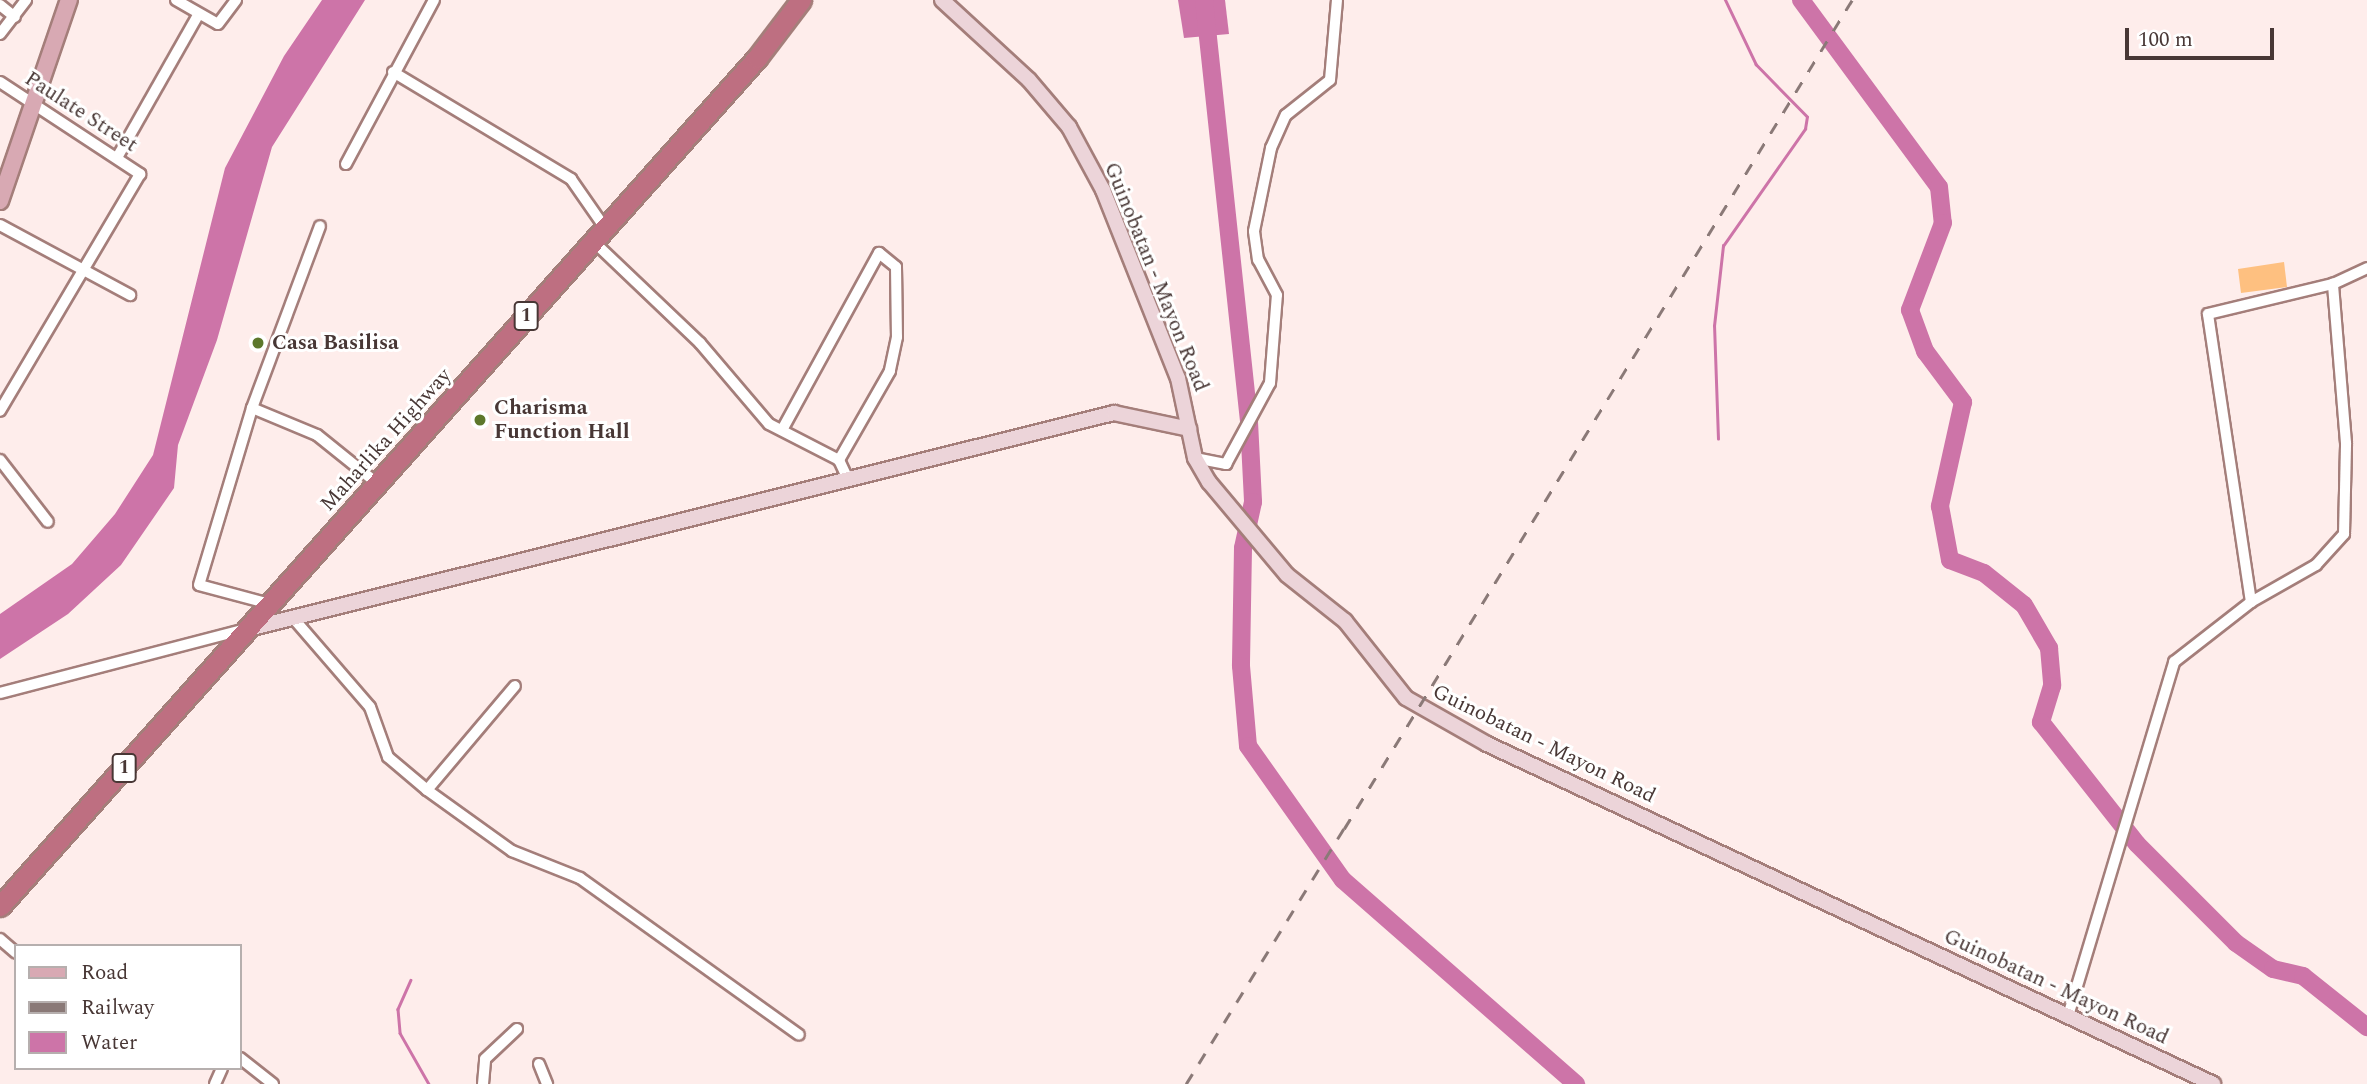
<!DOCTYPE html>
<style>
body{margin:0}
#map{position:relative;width:2367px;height:1084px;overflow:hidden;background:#feedeb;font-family:Spectral,serif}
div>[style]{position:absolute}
.green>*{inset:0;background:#fec080}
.water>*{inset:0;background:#cd74a8}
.stream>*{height:2.5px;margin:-1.25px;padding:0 1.25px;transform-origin:1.25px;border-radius:1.25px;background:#cd74a8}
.river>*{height:18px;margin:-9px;padding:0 9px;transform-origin:9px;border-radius:9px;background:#cd74a8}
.roads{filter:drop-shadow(2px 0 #a47e7a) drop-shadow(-2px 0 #a47e7a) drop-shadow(0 2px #a47e7a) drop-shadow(0 -2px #a47e7a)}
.street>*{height:10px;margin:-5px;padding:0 5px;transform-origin:5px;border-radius:5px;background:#fff}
.secondary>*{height:14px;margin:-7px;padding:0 7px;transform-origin:7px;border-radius:7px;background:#ecd4d9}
.primary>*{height:16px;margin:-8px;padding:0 8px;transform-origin:8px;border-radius:8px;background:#d8a9b3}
.highway>*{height:19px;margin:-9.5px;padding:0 9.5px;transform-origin:9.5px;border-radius:9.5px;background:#be6f81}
.rail>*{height:2.5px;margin-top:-1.25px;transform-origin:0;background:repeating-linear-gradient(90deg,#8a7977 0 12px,transparent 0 24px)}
.dots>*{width:19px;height:19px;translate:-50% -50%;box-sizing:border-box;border:4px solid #fff;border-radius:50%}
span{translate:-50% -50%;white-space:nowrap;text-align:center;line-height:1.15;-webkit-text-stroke:6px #fff;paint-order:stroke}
.shield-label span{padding:2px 5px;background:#fff;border:2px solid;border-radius:5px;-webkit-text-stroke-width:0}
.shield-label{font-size:19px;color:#483735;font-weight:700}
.street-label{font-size:21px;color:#483735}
.poi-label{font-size:21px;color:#483735;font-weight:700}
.left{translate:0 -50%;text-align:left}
.legend{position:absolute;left:14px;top:944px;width:228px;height:126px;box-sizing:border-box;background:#fff;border:2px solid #b6afae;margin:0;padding:9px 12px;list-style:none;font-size:21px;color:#483735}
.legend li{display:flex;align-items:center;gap:14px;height:35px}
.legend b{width:35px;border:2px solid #b6afae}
.scale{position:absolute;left:2125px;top:28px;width:149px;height:32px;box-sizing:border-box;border:4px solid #483735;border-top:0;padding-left:9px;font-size:21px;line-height:24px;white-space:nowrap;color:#483735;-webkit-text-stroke:5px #fff;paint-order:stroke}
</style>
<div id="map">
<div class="green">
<div style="clip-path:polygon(2284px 262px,2287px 287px,2241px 293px,2238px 269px)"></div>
</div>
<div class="water">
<div style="clip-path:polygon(322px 0,365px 0,272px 147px,217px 340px,178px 445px,174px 488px,121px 565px,68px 614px,0 659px,0 614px,72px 564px,115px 514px,153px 455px,225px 168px,284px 56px)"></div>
<div style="clip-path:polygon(1178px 0,1225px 0,1229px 34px,1184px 38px)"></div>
</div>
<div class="stream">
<div style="left:1718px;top:439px;width:113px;rotate:-92deg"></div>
<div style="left:1714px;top:326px;width:81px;rotate:-83.6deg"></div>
<div style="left:1723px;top:246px;width:143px;rotate:-55deg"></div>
<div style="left:1805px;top:129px;width:12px;rotate:-81deg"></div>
<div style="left:1807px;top:117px;width:73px;rotate:-134.4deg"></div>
<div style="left:1756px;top:65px;width:72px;rotate:-115.5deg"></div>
<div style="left:411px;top:980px;width:32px;rotate:114deg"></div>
<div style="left:398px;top:1009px;width:24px;rotate:85deg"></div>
<div style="left:400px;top:1033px;width:59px;rotate:60.4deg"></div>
</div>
<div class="river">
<div style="left:1204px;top:0;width:424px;rotate:83.9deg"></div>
<div style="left:1249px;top:422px;width:80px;rotate:87.1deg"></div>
<div style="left:1253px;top:502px;width:47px;rotate:102.3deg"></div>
<div style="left:1243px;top:548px;width:118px;rotate:91deg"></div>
<div style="left:1241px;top:666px;width:80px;rotate:85deg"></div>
<div style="left:1248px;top:746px;width:164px;rotate:54.7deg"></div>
<div style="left:1343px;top:880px;width:310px;rotate:41.2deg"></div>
<div style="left:1801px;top:0;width:232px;rotate:53.6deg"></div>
<div style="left:1939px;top:187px;width:36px;rotate:84deg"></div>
<div style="left:1943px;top:223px;width:93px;rotate:110.8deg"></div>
<div style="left:1910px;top:310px;width:44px;rotate:69.9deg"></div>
<div style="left:1925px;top:351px;width:64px;rotate:53.3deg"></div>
<div style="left:1963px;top:402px;width:107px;rotate:102.5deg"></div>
<div style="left:1940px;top:506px;width:55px;rotate:79.5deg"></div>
<div style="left:1950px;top:560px;width:36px;rotate:21deg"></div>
<div style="left:1984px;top:573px;width:51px;rotate:38.7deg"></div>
<div style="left:2024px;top:605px;width:50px;rotate:59.8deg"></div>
<div style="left:2049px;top:648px;width:38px;rotate:85deg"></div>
<div style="left:2052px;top:686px;width:38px;rotate:107deg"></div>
<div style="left:2041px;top:722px;width:155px;rotate:51.8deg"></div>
<div style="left:2137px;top:844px;width:140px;rotate:45deg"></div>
<div style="left:2236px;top:943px;width:45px;rotate:35.1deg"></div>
<div style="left:2273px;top:969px;width:31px;rotate:13deg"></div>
<div style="left:2303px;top:976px;width:82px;rotate:38.6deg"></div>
</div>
<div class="roads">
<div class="street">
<div style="left:176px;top:0;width:48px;rotate:29.7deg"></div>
<div style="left:218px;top:24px;width:30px;rotate:-53deg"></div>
<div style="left:0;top:5px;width:19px;rotate:39deg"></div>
<div style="left:0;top:34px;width:43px;rotate:-52.6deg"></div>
<div style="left:393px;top:72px;width:208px;rotate:31deg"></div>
<div style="left:571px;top:179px;width:60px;rotate:55.2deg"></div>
<div style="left:0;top:82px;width:168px;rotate:33.3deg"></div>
<div style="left:140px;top:174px;width:275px;rotate:120.6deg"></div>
<div style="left:118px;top:156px;width:162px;rotate:-60.4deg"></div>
<div style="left:346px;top:164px;width:186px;rotate:-61.8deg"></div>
<div style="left:0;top:225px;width:148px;rotate:28.3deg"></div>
<div style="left:593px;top:241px;width:148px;rotate:43.6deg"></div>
<div style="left:700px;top:343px;width:106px;rotate:49.6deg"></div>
<div style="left:769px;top:424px;width:79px;rotate:27.2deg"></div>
<div style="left:252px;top:408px;width:70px;rotate:22.6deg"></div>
<div style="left:317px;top:435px;width:78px;rotate:38.8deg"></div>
<div style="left:782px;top:430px;width:202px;rotate:-61.3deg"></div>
<div style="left:879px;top:253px;width:22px;rotate:39deg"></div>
<div style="left:896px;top:267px;width:70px;rotate:89.2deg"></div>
<div style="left:897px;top:337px;width:35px;rotate:102deg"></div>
<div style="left:890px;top:371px;width:103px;rotate:119.8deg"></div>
<div style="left:839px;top:460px;width:23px;rotate:65deg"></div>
<div style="left:1195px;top:458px;width:32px;rotate:11deg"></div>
<div style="left:1226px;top:464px;width:92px;rotate:-61.5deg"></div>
<div style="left:1270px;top:383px;width:88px;rotate:-85.5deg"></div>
<div style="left:1277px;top:295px;width:40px;rotate:-118deg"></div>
<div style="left:1258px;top:260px;width:29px;rotate:-98deg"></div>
<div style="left:1254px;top:231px;width:85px;rotate:-78.4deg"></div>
<div style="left:1271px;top:148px;width:36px;rotate:-66deg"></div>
<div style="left:1286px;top:115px;width:56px;rotate:-38.5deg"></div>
<div style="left:1330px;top:80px;width:80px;rotate:-85deg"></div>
<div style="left:0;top:460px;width:78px;rotate:52.3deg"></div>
<div style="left:2251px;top:602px;width:291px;rotate:-98.5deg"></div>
<div style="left:2208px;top:314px;width:129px;rotate:-13.5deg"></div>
<div style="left:270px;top:604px;width:73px;rotate:-165deg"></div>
<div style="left:199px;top:585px;width:185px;rotate:-73.3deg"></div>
<div style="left:252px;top:408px;width:194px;rotate:-69.5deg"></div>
<div style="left:294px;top:619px;width:116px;rotate:49.2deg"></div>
<div style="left:370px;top:707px;width:53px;rotate:70.2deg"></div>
<div style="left:388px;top:757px;width:51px;rotate:40.2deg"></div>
<div style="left:427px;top:790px;width:105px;rotate:35.7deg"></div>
<div style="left:512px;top:851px;width:73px;rotate:21.7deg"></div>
<div style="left:580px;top:878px;width:269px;rotate:35.6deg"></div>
<div style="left:0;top:693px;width:250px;rotate:-14.6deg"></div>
<div style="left:427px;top:790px;width:136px;rotate:-49.8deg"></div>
<div style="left:0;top:939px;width:21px;rotate:41deg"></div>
<div style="left:2068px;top:1016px;width:370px;rotate:-73.3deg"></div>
<div style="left:2174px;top:662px;width:98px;rotate:-37.9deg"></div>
<div style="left:2251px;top:602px;width:75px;rotate:-29.6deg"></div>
<div style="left:2316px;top:565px;width:42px;rotate:-47.9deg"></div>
<div style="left:2344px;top:534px;width:91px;rotate:-88.7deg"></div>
<div style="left:2346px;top:443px;width:160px;rotate:-94.7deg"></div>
<div style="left:2333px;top:284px;width:38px;rotate:-25deg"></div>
<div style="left:240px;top:1058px;width:42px;rotate:38.2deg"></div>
<div style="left:539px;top:1064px;width:22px;rotate:68deg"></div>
<div style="left:215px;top:1084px;width:17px;rotate:-66deg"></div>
<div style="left:483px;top:1084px;width:25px;rotate:-85deg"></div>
<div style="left:485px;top:1059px;width:44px;rotate:-43.2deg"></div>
</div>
<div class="secondary">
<div style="left:942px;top:0;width:118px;rotate:42.6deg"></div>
<div style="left:1029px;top:80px;width:62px;rotate:49.6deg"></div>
<div style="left:1069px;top:127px;width:72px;rotate:61.6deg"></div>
<div style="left:1103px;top:190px;width:202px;rotate:68.3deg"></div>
<div style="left:1178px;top:378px;width:82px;rotate:78deg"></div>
<div style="left:1195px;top:458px;width:28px;rotate:60deg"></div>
<div style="left:1209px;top:482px;width:121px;rotate:50deg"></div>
<div style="left:1287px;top:575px;width:74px;rotate:38.4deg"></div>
<div style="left:1345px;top:621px;width:98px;rotate:51.6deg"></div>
<div style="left:1406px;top:698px;width:93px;rotate:29.6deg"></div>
<div style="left:1487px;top:744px;width:802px;rotate:25.09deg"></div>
<div style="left:248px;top:629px;width:893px;rotate:-14.01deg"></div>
<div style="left:1114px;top:413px;width:77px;rotate:12deg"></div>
</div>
<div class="primary">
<div style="left:0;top:201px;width:213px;rotate:-71.1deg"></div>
</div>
<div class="highway">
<div style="left:0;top:906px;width:1137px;rotate:-48.25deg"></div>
<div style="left:757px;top:58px;width:73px;rotate:-52.8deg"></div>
</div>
</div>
<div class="rail">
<div style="left:1344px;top:829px;width:972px;rotate:-58.5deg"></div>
<div style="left:1186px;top:1084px;width:308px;rotate:-58.3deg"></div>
</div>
<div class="dots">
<div style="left:258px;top:343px;background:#5d772b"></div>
<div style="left:480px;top:420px;background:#5d772b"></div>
</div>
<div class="shield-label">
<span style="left:526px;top:316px">1</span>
<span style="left:124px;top:768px">1</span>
</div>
<div class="street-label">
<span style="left:81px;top:112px;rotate:33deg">Paulate Street</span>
<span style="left:1156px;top:277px;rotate:68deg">Guinobatan - Mayon Road</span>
<span style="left:386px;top:440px;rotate:-48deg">Maharlika Highway</span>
<span style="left:1544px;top:744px;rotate:26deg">Guinobatan - Mayon Road</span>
<span style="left:2056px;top:987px;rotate:25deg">Guinobatan - Mayon Road</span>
</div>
<div class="poi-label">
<span class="left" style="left:272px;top:343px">Casa Basilisa</span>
<span class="left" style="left:494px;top:420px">Charisma<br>Function Hall</span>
</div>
<ul class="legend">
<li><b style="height:9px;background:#d8a9b3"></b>Road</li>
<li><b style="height:9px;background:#8a7977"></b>Railway</li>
<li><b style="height:19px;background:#cd74a8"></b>Water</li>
</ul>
<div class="scale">100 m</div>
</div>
